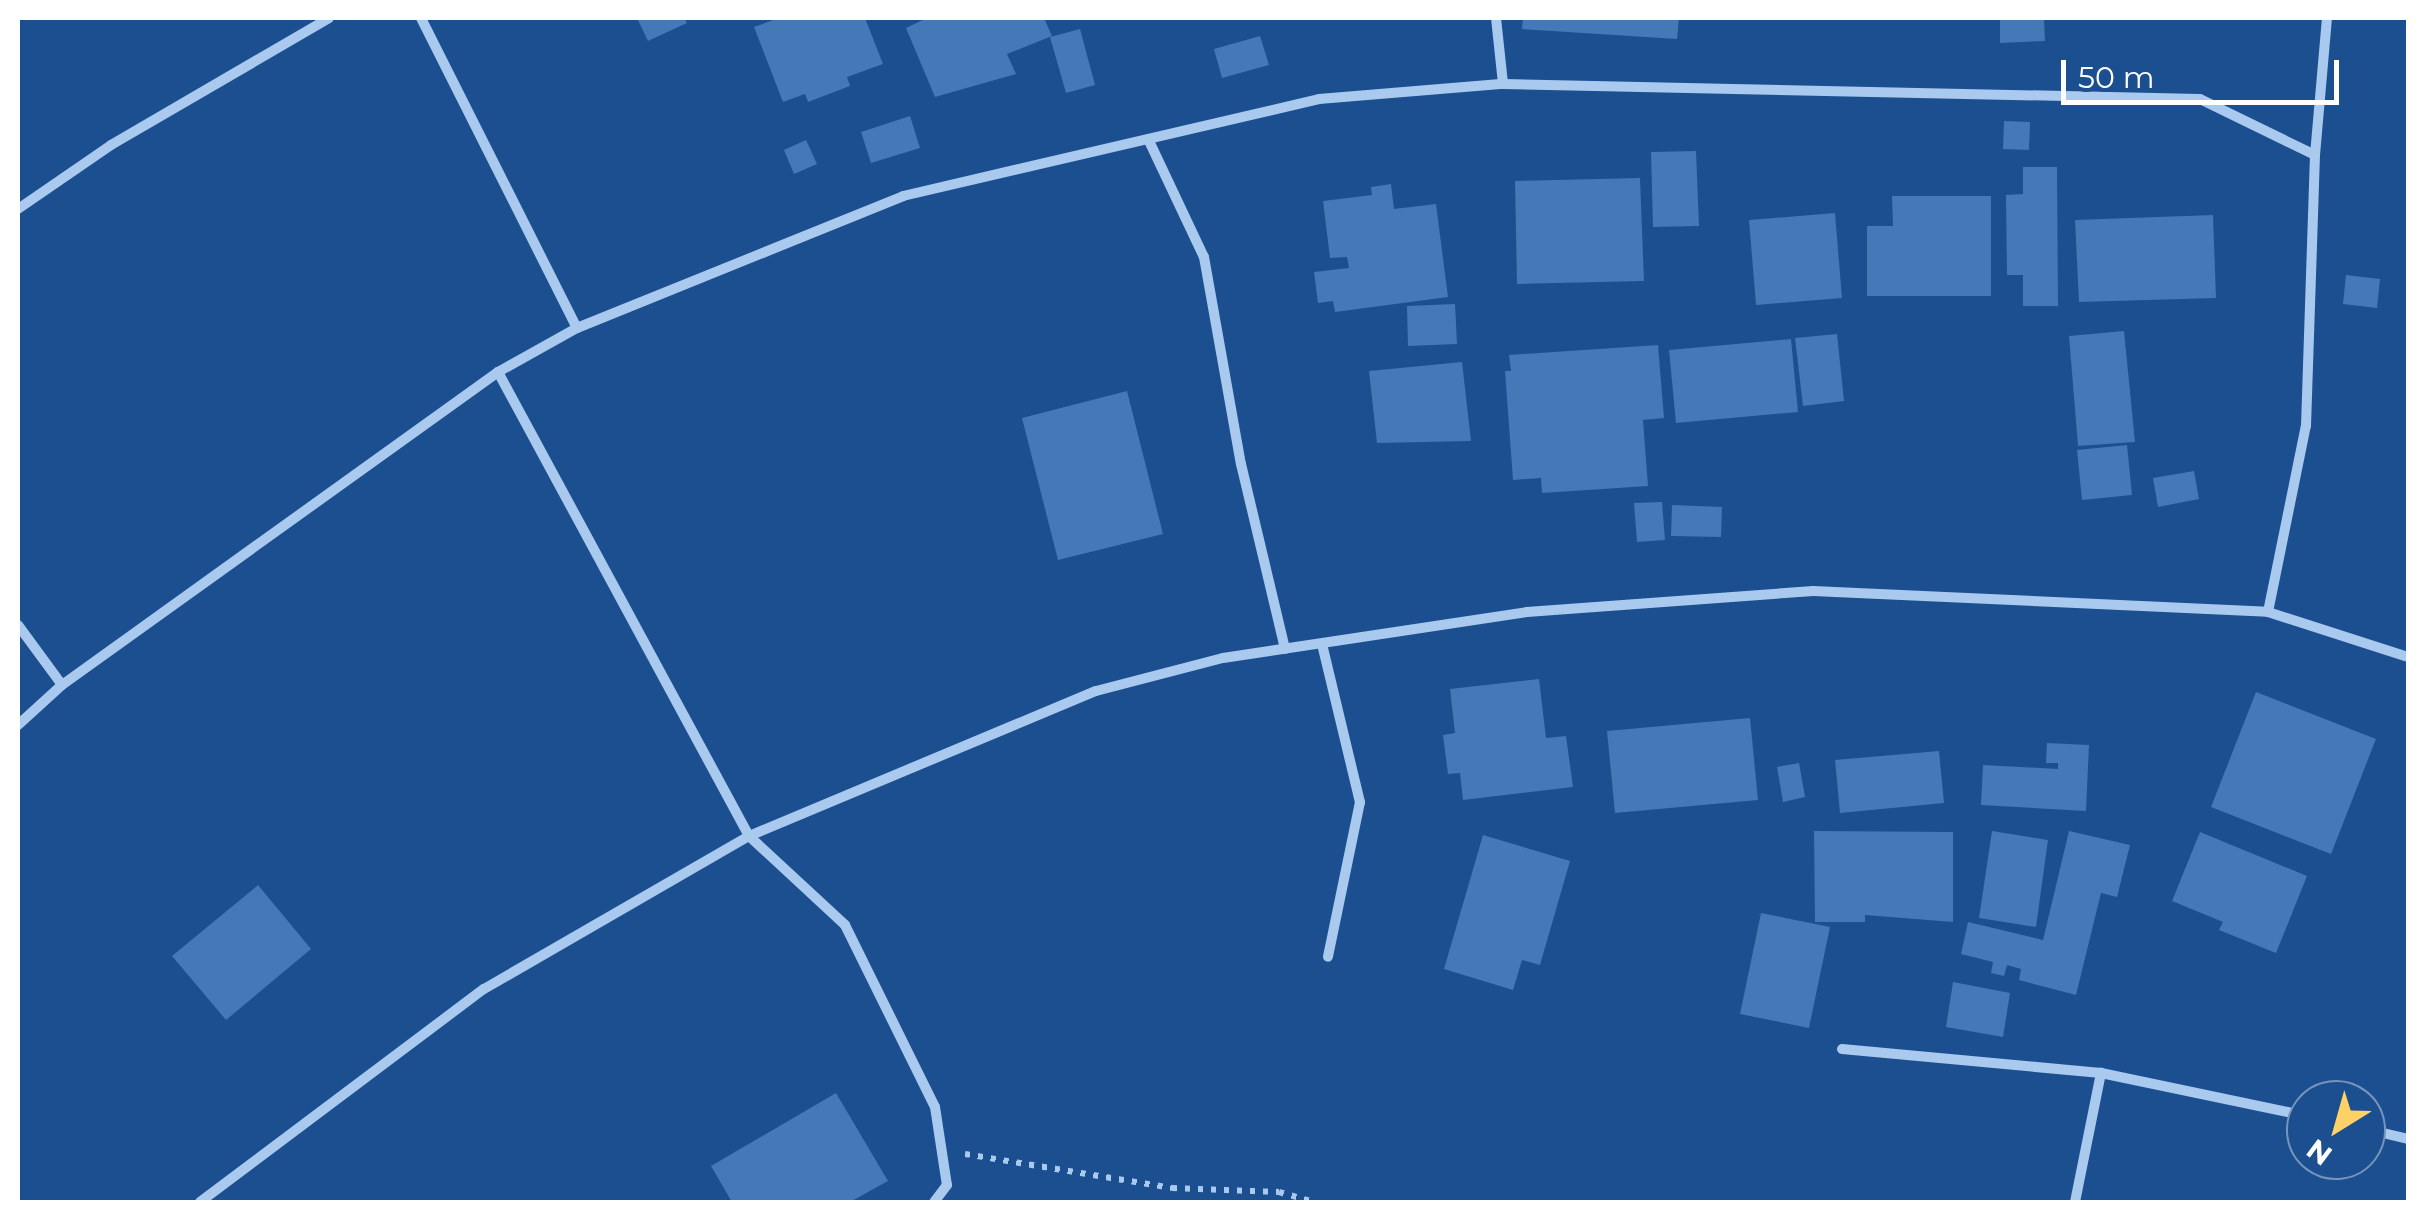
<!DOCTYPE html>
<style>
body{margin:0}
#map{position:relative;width:2426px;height:1220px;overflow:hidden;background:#1b4f8f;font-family:Montserrat,sans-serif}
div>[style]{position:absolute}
.building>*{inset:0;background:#4478b7}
.path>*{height:6px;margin-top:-3px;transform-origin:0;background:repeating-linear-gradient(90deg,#a9c9ee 0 5px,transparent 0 13px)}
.minor>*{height:10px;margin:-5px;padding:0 5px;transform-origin:5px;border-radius:5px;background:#a9c9ee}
span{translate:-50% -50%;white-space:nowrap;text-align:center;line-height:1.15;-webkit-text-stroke:8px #1b4f8f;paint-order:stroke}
.frame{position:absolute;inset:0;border:20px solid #fff;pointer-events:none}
.north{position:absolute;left:2286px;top:1080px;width:100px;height:100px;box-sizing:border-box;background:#1b4f8f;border:2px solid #7695bc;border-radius:50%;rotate:217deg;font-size:28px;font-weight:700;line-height:40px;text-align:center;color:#fff}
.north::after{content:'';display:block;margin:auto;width:35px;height:45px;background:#ffd166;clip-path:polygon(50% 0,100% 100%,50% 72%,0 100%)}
.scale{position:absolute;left:2061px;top:60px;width:278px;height:45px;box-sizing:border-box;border:5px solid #fff;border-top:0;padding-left:12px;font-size:30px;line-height:35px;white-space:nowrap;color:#fff;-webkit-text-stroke:8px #1b4f8f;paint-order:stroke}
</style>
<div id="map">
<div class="building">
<div style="clip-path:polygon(637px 18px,684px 18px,687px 23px,648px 41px)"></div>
<div style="clip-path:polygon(779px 18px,865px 18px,883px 64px,847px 77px,850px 86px,808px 102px,805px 94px,783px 102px,754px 27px)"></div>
<div style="clip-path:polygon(927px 18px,1044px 18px,1052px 36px,1007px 54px,1016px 74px,935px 97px,906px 28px)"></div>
<div style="clip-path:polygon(1523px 18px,1679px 18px,1677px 39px,1522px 29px)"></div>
<div style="clip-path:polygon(2000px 18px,2044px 18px,2045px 41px,2000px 43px)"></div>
<div style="clip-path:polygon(1080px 29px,1095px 85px,1066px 93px,1050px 37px)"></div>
<div style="clip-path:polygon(1260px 36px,1269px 65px,1222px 78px,1214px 49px)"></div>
<div style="clip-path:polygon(910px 116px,920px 148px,871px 163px,861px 132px)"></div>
<div style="clip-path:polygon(2004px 121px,2030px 122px,2029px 150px,2003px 149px)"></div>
<div style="clip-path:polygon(806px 140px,817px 164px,794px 174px,784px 150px)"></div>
<div style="clip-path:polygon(1696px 151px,1699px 226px,1653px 227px,1651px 152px)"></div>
<div style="clip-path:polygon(2023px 167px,2057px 167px,2058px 306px,2023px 306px,2023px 275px,2007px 275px,2006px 195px,2023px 194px)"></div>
<div style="clip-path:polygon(1640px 178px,1644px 281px,1517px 284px,1515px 181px)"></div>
<div style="clip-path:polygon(1391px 184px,1394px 209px,1436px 204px,1448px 297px,1335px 312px,1333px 301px,1318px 303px,1314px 272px,1349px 268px,1347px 257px,1330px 258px,1323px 201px,1372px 195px,1371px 187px)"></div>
<div style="clip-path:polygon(1892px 196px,1991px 196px,1991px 296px,1867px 296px,1867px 226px,1893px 226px)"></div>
<div style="clip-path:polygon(1835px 213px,1842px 298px,1756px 305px,1749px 220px)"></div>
<div style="clip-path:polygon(2213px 215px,2216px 298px,2079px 302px,2075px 220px)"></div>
<div style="clip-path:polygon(2346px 275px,2380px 279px,2377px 308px,2343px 304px)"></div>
<div style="clip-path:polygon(1455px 304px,1457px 344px,1408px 346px,1407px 306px)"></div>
<div style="clip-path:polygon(2124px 331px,2135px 442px,2078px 446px,2069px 336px)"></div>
<div style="clip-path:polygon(1837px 334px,1844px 401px,1803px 406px,1795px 338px)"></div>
<div style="clip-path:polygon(1791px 339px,1798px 412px,1676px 423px,1669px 350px)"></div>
<div style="clip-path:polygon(1658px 345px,1664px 418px,1643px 420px,1648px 486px,1542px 493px,1541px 478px,1513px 480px,1505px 371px,1511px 371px,1509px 355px)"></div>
<div style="clip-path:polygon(1462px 362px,1471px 441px,1377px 443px,1369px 371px)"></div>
<div style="clip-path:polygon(1127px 391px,1163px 534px,1058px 560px,1022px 418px)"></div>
<div style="clip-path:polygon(2127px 445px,2132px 495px,2082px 500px,2077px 450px)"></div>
<div style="clip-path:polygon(2194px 471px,2199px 499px,2158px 507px,2153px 478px)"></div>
<div style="clip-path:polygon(1662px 502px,1665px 540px,1637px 542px,1634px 503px)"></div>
<div style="clip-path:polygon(1672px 505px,1722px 507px,1721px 537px,1671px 536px)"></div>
<div style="clip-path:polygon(1539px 679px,1546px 738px,1566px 736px,1573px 787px,1463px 800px,1460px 773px,1448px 774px,1443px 735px,1455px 733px,1450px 689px)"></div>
<div style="clip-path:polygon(2256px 692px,2376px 739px,2331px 854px,2211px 807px)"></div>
<div style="clip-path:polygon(1750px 718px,1758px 800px,1615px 813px,1607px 731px)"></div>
<div style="clip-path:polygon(2047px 743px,2089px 745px,2086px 811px,1981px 805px,1983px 765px,2058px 769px,2058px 763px,2046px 763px)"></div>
<div style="clip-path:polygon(1939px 751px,1944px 803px,1840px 813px,1835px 760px)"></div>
<div style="clip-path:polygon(1799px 763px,1805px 797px,1783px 802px,1777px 767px)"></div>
<div style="clip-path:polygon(1814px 831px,1953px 832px,1953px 922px,1865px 915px,1865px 922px,1815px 922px)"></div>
<div style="clip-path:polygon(1992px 831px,2048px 840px,2036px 927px,1979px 918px)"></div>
<div style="clip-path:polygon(2069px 831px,2130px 845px,2117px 897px,2101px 893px,2076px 995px,2019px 980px,2021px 969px,2007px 965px,2004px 976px,1991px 973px,1993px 962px,1961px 954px,1968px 922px,2043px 940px)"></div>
<div style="clip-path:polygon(2200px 832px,2307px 876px,2276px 953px,2219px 930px,2223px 922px,2172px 901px)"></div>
<div style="clip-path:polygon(1483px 835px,1570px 861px,1540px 965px,1522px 960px,1513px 990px,1444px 969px)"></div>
<div style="clip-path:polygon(258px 885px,311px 949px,226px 1020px,172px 956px)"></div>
<div style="clip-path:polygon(1761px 913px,1830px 927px,1809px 1028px,1740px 1014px)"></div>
<div style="clip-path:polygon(1953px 982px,2010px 993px,2003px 1037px,1946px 1027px)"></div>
<div style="clip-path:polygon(836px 1093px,888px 1181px,850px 1202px,732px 1202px,711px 1166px)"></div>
</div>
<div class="path">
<div style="left:965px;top:1154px;width:210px;rotate:9.3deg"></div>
<div style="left:1172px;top:1188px;width:107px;rotate:2.1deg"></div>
<div style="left:1279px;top:1192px;width:36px;rotate:16deg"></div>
</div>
<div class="minor">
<div style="left:421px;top:18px;width:347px;rotate:63.3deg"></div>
<div style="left:1496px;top:18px;width:66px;rotate:83.9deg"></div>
<div style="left:1150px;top:143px;width:126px;rotate:64.7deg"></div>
<div style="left:1204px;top:257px;width:210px;rotate:79.9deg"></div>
<div style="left:1241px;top:464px;width:190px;rotate:76.6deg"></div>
<div style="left:18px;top:209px;width:113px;rotate:-34.5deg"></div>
<div style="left:111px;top:145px;width:252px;rotate:-30.2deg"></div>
<div style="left:498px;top:372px;width:528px;rotate:61.59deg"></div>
<div style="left:749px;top:836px;width:131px;rotate:42.8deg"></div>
<div style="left:845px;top:925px;width:203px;rotate:63.7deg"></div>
<div style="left:935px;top:1107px;width:79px;rotate:81.3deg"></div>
<div style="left:947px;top:1185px;width:21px;rotate:127deg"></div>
<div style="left:2268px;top:612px;width:190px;rotate:-78.5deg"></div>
<div style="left:2306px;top:426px;width:271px;rotate:-88.1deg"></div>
<div style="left:2315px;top:155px;width:138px;rotate:-85deg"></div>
<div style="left:18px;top:625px;width:74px;rotate:53.7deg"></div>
<div style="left:1322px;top:644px;width:163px;rotate:76.5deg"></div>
<div style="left:1360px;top:802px;width:158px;rotate:101.7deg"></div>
<div style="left:18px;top:725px;width:59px;rotate:-42.3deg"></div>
<div style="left:62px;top:685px;width:537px;rotate:-35.67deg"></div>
<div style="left:498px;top:372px;width:90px;rotate:-29.1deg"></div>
<div style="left:577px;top:328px;width:352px;rotate:-22deg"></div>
<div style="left:903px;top:196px;width:427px;rotate:-13.1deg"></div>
<div style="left:1319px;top:99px;width:185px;rotate:-4.7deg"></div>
<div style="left:1503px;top:84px;width:697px;rotate:1.23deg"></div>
<div style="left:2200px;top:99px;width:128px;rotate:26deg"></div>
<div style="left:1842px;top:1049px;width:260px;rotate:5.3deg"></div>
<div style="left:2101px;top:1073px;width:209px;rotate:11.8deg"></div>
<div style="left:2366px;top:1129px;width:43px;rotate:13.4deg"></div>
<div style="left:200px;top:1202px;width:355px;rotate:-36.9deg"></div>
<div style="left:484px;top:989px;width:306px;rotate:-30deg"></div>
<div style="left:749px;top:836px;width:376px;rotate:-22.7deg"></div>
<div style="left:1096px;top:691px;width:131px;rotate:-14.6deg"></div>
<div style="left:1223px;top:658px;width:307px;rotate:-8.6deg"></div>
<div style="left:1527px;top:612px;width:287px;rotate:-4.2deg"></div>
<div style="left:1813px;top:591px;width:455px;rotate:2.6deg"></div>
<div style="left:2268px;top:612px;width:147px;rotate:17.8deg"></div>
<div style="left:2075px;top:1202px;width:132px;rotate:-78.6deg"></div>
</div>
<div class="frame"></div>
<div class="north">N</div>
<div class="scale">50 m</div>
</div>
